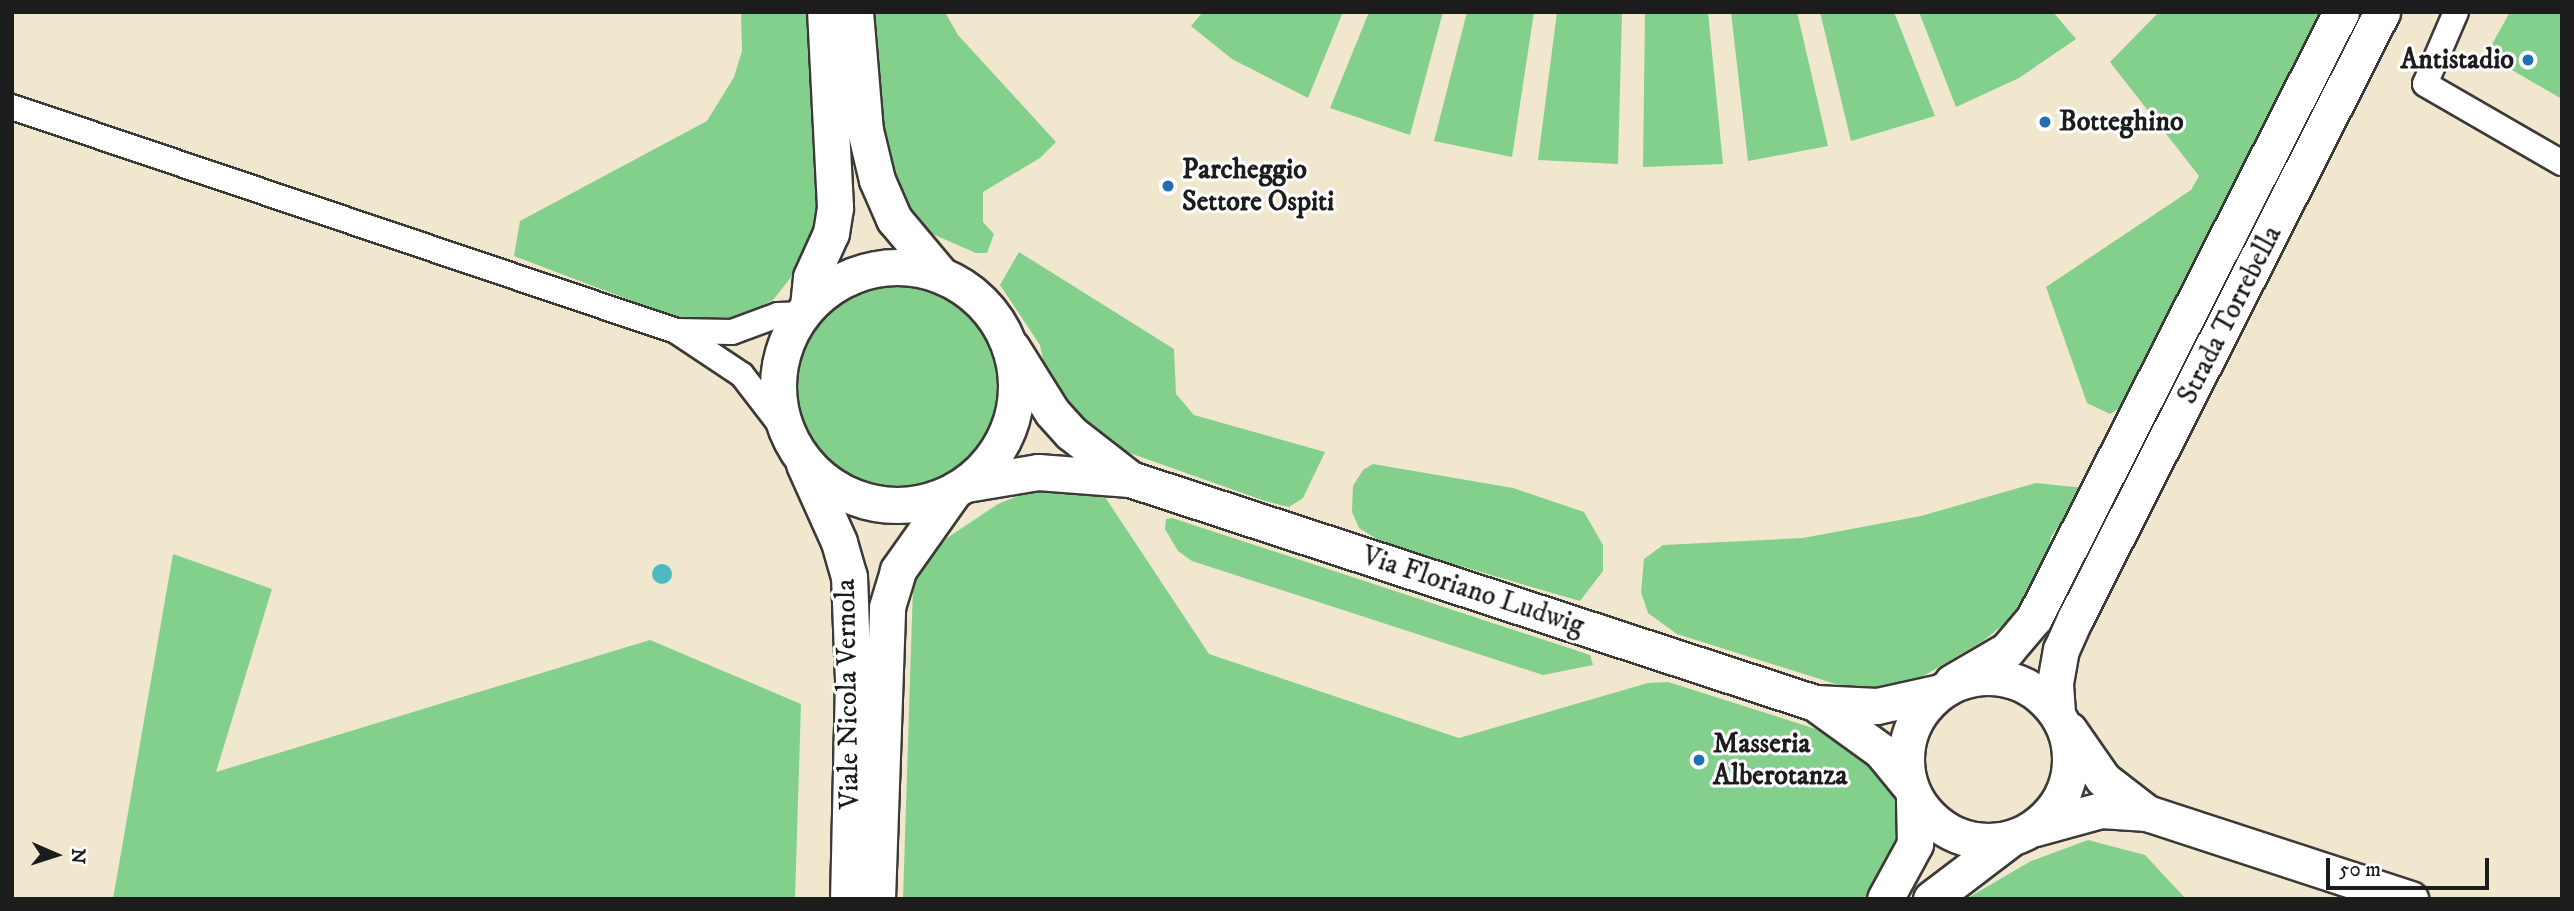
<!DOCTYPE html>
<style>
body{margin:0}
#map{position:relative;width:2574px;height:911px;overflow:hidden;background:#f1e7ce;font-family:"IM FELL DW Pica",serif}
div>[style]{position:absolute}
.green>*{inset:0;background:#83cf8c}
.water>*{inset:0;background:#4bbac1}
.round{border-radius:50%}
.roads{filter:drop-shadow(2px 0 #3c3a37) drop-shadow(-2px 0 #3c3a37) drop-shadow(0 2px #3c3a37) drop-shadow(0 -2px #3c3a37)}
.street>*{height:24px;margin:-12px;padding:0 12px;transform-origin:12px;border-radius:12px;background:#fff}
.secondary>*{height:35px;margin:-17.5px;padding:0 17.5px;transform-origin:17.5px;border-radius:17.5px;background:#fff}
.secondary>.ring{margin:-17.5px;padding:0;box-sizing:content-box;background:none;border:35px solid #fff;border-radius:50%}
.dots>*{width:19px;height:19px;translate:-50% -50%;box-sizing:border-box;border:4px solid #fff;border-radius:50%}
span{translate:-50% -50%;white-space:nowrap;text-align:center;line-height:1.15;-webkit-text-stroke:6px #fff;paint-order:stroke}
.poi-label{font-size:28px;color:#1c1c1c;font-weight:700}
.right{translate:-100% -50%;text-align:right}
.left{translate:0 -50%;text-align:left}
.street-label{font-size:28px;color:#1c1c1c}
.frame{position:absolute;inset:0;border:14px solid #1c1c1c;pointer-events:none}
.north{position:absolute;left:21px;top:820px;width:70px;height:70px;-webkit-text-stroke:5px #fff;paint-order:stroke;rotate:93deg;font-size:19px;font-weight:700;line-height:28px;text-align:center;color:#1c1c1c}
.north::after{content:'';display:block;margin:auto;width:24px;height:32px;background:#1c1c1c;clip-path:polygon(50% 0,100% 100%,50% 72%,0 100%)}
.scale{position:absolute;left:2326px;top:858px;width:163px;height:32px;box-sizing:border-box;border:4px solid #1c1c1c;border-top:0;padding-left:9px;font-size:21px;line-height:24px;white-space:nowrap;color:#1c1c1c;-webkit-text-stroke:5px #fff;paint-order:stroke}
</style>
<div id="map">
<div class="green">
<div style="clip-path:polygon(741px 12px,809px 12px,819px 193px,812px 232px,792px 276px,773px 300px,728px 324px,685px 321px,514px 256px,520px 221px,707px 121px,734px 77px,742px 51px)"></div>
<div style="clip-path:polygon(874px 12px,945px 12px,958px 35px,1056px 142px,1040px 158px,983px 192px,983px 222px,994px 234px,987px 253px,976px 253px,923px 230px,895px 184px,883px 138px)"></div>
<div style="clip-path:polygon(1203px 12px,1343px 12px,1308px 98px,1232px 59px,1191px 26px)"></div>
<div style="clip-path:polygon(1369px 12px,1443px 12px,1410px 135px,1330px 108px)"></div>
<div style="clip-path:polygon(1467px 12px,1534px 12px,1512px 157px,1434px 141px)"></div>
<div style="clip-path:polygon(1557px 12px,1622px 12px,1618px 164px,1538px 160px)"></div>
<div style="clip-path:polygon(1645px 12px,1708px 12px,1723px 164px,1643px 167px)"></div>
<div style="clip-path:polygon(1731px 12px,1797px 12px,1828px 146px,1748px 161px)"></div>
<div style="clip-path:polygon(1820px 12px,1894px 12px,1935px 116px,1851px 141px)"></div>
<div style="clip-path:polygon(1919px 12px,2053px 12px,2076px 39px,2019px 78px,1956px 107px)"></div>
<div style="clip-path:polygon(2159px 12px,2321px 12px,2128px 403px,2110px 414px,2087px 403px,2046px 287px,2191px 190px,2199px 176px,2110px 62px)"></div>
<div style="clip-path:polygon(2510px 12px,2562px 12px,2562px 99px,2486px 55px)"></div>
<div style="clip-path:polygon(1019px 252px,1174px 349px,1176px 394px,1194px 415px,1325px 452px,1303px 498px,1289px 507px,1265px 501px,1093px 440px,1048px 383px,1040px 345px,1000px 285px)"></div>
<div style="clip-path:polygon(881px 281px,917px 282px,948px 294px,975px 319px,998px 359px,996px 408px,986px 437px,941px 483px,911px 492px,867px 489px,833px 475px,810px 446px,797px 405px,798px 348px,816px 311px,846px 293px)"></div>
<div style="clip-path:polygon(1373px 464px,1513px 488px,1584px 512px,1603px 545px,1603px 571px,1580px 601px,1385px 544px,1359px 528px,1352px 512px,1353px 486px,1363px 470px)"></div>
<div style="clip-path:polygon(2036px 483px,2084px 488px,2051px 537px,2046px 562px,2009px 620px,1983px 641px,1891px 695px,1845px 687px,1677px 634px,1648px 613px,1641px 592px,1644px 559px,1663px 545px,1803px 538px,1921px 516px)"></div>
<div style="clip-path:polygon(1033px 490px,1077px 495px,1079px 490px,1105px 497px,1209px 654px,1459px 738px,1648px 683px,1668px 682px,1854px 741px,1888px 779px,1906px 831px,1880px 884px,1866px 899px,903px 899px,913px 587px,926px 560px,947px 538px,998px 504px)"></div>
<div style="clip-path:polygon(1172px 518px,1590px 655px,1593px 665px,1543px 675px,1192px 561px,1178px 551px,1165px 529px,1166px 519px)"></div>
<div style="clip-path:polygon(173px 554px,272px 589px,216px 772px,650px 640px,801px 704px,795px 899px,113px 899px)"></div>
<div style="clip-path:polygon(2088px 840px,2145px 855px,2186px 899px,1966px 899px,2031px 861px)"></div>
</div>
<div class="water">
<div class="round" style="left:652px;top:564px;width:20px;height:20px"></div>
</div>
<div class="roads">
<div class="street">
<div style="left:2456px;top:12px;width:78px;rotate:113.3deg"></div>
<div style="left:2425px;top:84px;width:158px;rotate:30deg"></div>
<div style="left:12px;top:107px;width:701px;rotate:18.64deg"></div>
<div style="left:676px;top:331px;width:56px;rotate:1deg"></div>
<div style="left:732px;top:332px;width:49px;rotate:-20.3deg"></div>
<div style="left:778px;top:315px;width:24px;rotate:-2deg"></div>
<div style="left:676px;top:331px;width:79px;rotate:33.7deg"></div>
<div style="left:742px;top:375px;width:77px;rotate:52.4deg"></div>
</div>
<div class="secondary">
<div style="left:855px;top:12px;width:118px;rotate:85.2deg"></div>
<div style="left:865px;top:130px;width:51px;rotate:76.5deg"></div>
<div style="left:877px;top:180px;width:43px;rotate:66.4deg"></div>
<div style="left:894px;top:219px;width:73px;rotate:50deg"></div>
<div class="ring" style="left:778px;top:267px;width:203px;height:203px"></div>
<div style="left:808px;top:306px;width:29px;rotate:-84deg"></div>
<div style="left:811px;top:277px;width:48px;rotate:-65.6deg"></div>
<div style="left:831px;top:233px;width:26px;rotate:-81deg"></div>
<div style="left:835px;top:207px;width:195px;rotate:-92.9deg"></div>
<div style="left:1012px;top:348px;width:75px;rotate:58deg"></div>
<div style="left:1052px;top:412px;width:28px;rotate:48deg"></div>
<div style="left:1071px;top:433px;width:75px;rotate:37.9deg"></div>
<div style="left:804px;top:464px;width:85px;rotate:65.8deg"></div>
<div style="left:839px;top:542px;width:35px;rotate:74deg"></div>
<div style="left:849px;top:576px;width:105px;rotate:87.8deg"></div>
<div style="left:853px;top:681px;width:218px;rotate:91.3deg"></div>
<div style="left:966px;top:484px;width:73px;rotate:-9.5deg"></div>
<div style="left:1038px;top:472px;width:92px;rotate:4.4deg"></div>
<div style="left:1130px;top:479px;width:721px;rotate:18.11deg"></div>
<div style="left:1815px;top:703px;width:62px;rotate:2.8deg"></div>
<div style="left:1877px;top:706px;width:60px;rotate:-12.4deg"></div>
<div class="ring" style="left:1906px;top:677px;width:129px;height:129px"></div>
<div style="left:1952px;top:682px;width:64px;rotate:-30.2deg"></div>
<div style="left:2007px;top:650px;width:42px;rotate:-49.8deg"></div>
<div style="left:2034px;top:618px;width:679px;rotate:-63.13deg"></div>
<div style="left:1815px;top:703px;width:82px;rotate:36deg"></div>
<div style="left:1881px;top:751px;width:43px;rotate:50.7deg"></div>
<div style="left:2057px;top:713px;width:30px;rotate:-94deg"></div>
<div style="left:2055px;top:683px;width:34px;rotate:-80deg"></div>
<div style="left:2061px;top:650px;width:36px;rotate:-66deg"></div>
<div style="left:2076px;top:617px;width:678px;rotate:-63.17deg"></div>
<div style="left:2069px;top:730px;width:60px;rotate:55.2deg"></div>
<div style="left:2103px;top:779px;width:56px;rotate:37.7deg"></div>
<div style="left:2035px;top:828px;width:68px;rotate:-15.3deg"></div>
<div style="left:2101px;top:810px;width:46px;rotate:3.7deg"></div>
<div style="left:2147px;top:813px;width:277px;rotate:18.1deg"></div>
<div style="left:877px;top:899px;width:292px;rotate:-88deg"></div>
<div style="left:887px;top:607px;width:39px;rotate:-73deg"></div>
<div style="left:898px;top:570px;width:97px;rotate:-54.7deg"></div>
<div style="left:1885px;top:899px;width:63px;rotate:-61.4deg"></div>
<div style="left:1915px;top:844px;width:45px;rotate:-91.3deg"></div>
<div style="left:1931px;top:899px;width:99px;rotate:-37.2deg"></div>
</div>
</div>
<div class="dots">
<div style="left:2528px;top:60px;background:#1f6fb2"></div>
<div style="left:2045px;top:122px;background:#1f6fb2"></div>
<div style="left:1168px;top:186px;background:#1f6fb2"></div>
<div style="left:1699px;top:760px;background:#1f6fb2"></div>
</div>
<div class="poi-label">
<span class="right" style="left:2514px;top:60px">Antistadio</span>
<span class="left" style="left:2059px;top:122px">Botteghino</span>
<span class="left" style="left:1182px;top:186px">Parcheggio<br>Settore Ospiti</span>
<span class="left" style="left:1713px;top:760px">Masseria<br>Alberotanza</span>
</div>
<div class="street-label">
<span style="left:2230px;top:315px;rotate:-63deg">Strada Torrebella</span>
<span style="left:1473px;top:591px;rotate:18deg">Via Floriano Ludwig</span>
<span style="left:848px;top:694px;rotate:-91deg">Viale Nicola Vernola</span>
</div>
<div class="frame"></div>
<div class="north">N</div>
<div class="scale">50 m</div>
</div>
